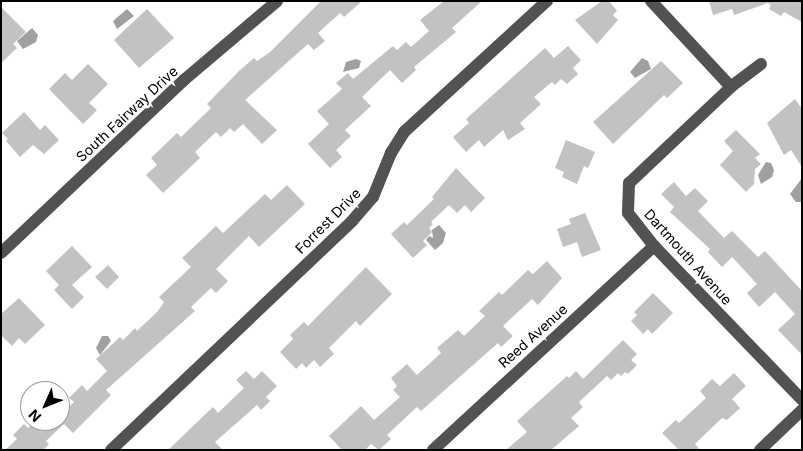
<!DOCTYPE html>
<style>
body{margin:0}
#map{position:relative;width:803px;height:451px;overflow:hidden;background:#fff;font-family:Inter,sans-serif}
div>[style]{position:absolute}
.water>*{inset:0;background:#a0a0a0}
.building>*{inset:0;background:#c2c2c2}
.minor>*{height:12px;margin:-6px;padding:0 6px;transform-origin:6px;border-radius:6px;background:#525252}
span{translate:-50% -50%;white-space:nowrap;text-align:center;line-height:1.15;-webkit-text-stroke:5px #fff;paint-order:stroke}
.street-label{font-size:14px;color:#000}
.frame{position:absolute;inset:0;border:2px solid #000;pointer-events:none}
.north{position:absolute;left:20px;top:381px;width:50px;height:50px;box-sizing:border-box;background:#fff;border:1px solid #999;border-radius:50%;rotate:226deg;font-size:14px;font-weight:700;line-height:20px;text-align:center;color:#000}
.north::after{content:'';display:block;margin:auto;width:18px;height:22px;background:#000;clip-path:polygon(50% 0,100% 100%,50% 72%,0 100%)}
</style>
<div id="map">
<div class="water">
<div style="clip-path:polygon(127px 9px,134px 16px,117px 29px,113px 21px)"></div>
<div style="clip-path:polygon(32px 28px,38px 35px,36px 42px,23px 49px,17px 41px)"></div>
<div style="clip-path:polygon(642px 58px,648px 61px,651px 69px,635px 78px,630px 72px)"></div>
<div style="clip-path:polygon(356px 59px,361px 61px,359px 68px,343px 72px,346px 62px)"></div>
<div style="clip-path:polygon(766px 162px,771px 163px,774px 170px,772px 177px,761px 184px,758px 175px)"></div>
<div style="clip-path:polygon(802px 178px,802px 202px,796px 202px,790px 194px)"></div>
<div style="clip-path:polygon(439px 225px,446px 233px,443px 243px,435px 250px,426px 240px,429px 236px,433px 238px,432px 230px)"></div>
<div style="clip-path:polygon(102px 336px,108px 336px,111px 341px,100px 355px,96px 348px)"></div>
</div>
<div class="building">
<div style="clip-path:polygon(321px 1px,362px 1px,344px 17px,340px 13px,318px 33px,325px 41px,314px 50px,308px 44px,245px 100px,277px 130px,262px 144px,243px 124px,234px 132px,230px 128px,221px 137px,216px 132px,195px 152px,200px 158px,163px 193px,146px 175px,157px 165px,151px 158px,177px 133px,181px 137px,211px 108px,207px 104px,239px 71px,254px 58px,257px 61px,270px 52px)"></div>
<div style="clip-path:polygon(444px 1px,482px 1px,452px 28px,456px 32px,414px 67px,416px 70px,402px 83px,390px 70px,362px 97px,371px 106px,345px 130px,351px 136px,336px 150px,342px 157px,330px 168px,308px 144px,329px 124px,317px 111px,342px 89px,336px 83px,348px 73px,353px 79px,393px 46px,397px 50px,406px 42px,411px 47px,429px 31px,420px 20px)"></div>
<div style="clip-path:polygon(602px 1px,609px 1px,617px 11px,613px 15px,618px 20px,597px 44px,575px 20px)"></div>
<div style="clip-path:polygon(709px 1px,802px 1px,802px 22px,784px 12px,781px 16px,769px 9px,771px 5px,768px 3px,734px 15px,732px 9px,713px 15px)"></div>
<div style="clip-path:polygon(1px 7px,26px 32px,13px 44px,17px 48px,1px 63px)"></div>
<div style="clip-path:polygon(147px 9px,174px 38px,139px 68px,114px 40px)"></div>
<div style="clip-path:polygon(568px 46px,581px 60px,573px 68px,578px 74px,567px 84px,561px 79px,555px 85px,552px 82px,534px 97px,541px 104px,520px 123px,525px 129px,508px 140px,503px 130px,484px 147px,479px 140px,466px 152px,453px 137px,469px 123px,466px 119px,545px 48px,554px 58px)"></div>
<div style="clip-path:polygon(661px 61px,683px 83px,667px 98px,664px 95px,613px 144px,593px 122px)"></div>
<div style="clip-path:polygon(88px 64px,108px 84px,89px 103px,97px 110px,83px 124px,49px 89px,65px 73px,72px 80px)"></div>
<div style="clip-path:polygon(795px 99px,802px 109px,802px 167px,791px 150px,784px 155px,767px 123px)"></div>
<div style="clip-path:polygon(24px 112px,40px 130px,45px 125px,59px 140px,44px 154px,33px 145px,20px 157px,6px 141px,8px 139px,2px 133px)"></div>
<div style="clip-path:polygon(736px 130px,760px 154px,755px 158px,761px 164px,755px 169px,754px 184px,746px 192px,720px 165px,733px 151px,724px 141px)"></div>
<div style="clip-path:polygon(566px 140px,595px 152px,588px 168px,584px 166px,577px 184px,562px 177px,564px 172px,555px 168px)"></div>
<div style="clip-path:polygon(456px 168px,485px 198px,471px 212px,465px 205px,457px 213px,449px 205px,431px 222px,433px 224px,429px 228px,432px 232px,423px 241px,427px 245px,413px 258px,391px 234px,404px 222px,407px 225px,434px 199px,432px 197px)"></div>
<div style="clip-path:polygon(674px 182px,686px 196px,695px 188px,708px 201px,698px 211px,724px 238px,732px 231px,758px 257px,765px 251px,802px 291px,802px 355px,778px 330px,795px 314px,775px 292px,759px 307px,747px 293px,757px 284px,732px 257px,722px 267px,708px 252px,710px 249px,670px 212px,674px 207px,661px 194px)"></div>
<div style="clip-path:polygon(287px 185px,305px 204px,259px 247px,249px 236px,216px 269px,228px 281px,216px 293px,211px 288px,191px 307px,195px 311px,106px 390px,111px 395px,73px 433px,64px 424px,46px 441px,49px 444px,43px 450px,5px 450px,17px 439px,13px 435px,24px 424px,28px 428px,36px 421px,61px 421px,60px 416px,74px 402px,69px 398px,82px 385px,87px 391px,107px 371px,96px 359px,120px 337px,123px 340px,135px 328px,137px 331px,158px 311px,164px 302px,159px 297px,191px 267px,182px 258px,216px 226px,223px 233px,265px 194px,271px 200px)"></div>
<div style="clip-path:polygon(585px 213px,601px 250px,582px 257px,577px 242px,563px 247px,557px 229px,571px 224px,569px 219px)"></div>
<div style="clip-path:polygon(72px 246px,92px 267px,72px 285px,84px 297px,72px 309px,54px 290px,59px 285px,46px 271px)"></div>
<div style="clip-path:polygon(547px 261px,562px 278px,538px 305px,532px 299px,503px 326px,513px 336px,501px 347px,498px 343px,421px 411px,417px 407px,387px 435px,391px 439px,379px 450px,371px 444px,365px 450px,342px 450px,329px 436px,361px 406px,374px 420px,400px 397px,393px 390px,397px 386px,391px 378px,407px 364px,417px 375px,441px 353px,437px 348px,458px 330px,464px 336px,485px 316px,479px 311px,499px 292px,502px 295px,528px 270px,533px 274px)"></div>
<div style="clip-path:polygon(108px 265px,119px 277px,107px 289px,95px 277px)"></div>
<div style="clip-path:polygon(366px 267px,392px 294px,360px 326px,356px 321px,329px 348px,334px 354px,320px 367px,314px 360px,306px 368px,302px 363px,296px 369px,280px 352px,293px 339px,290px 335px,304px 322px,308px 326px)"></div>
<div style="clip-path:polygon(653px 293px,673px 313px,652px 334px,648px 329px,643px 334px,631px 321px,637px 315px,634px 312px)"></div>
<div style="clip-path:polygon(19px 298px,45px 325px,25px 344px,19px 338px,12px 346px,1px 335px,1px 314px)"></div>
<div style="clip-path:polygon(623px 340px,637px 354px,631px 360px,637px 365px,628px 374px,625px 372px,621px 376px,618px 373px,611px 380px,607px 376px,579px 402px,583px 407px,571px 418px,579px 426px,551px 450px,506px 450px,527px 432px,517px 421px,567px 376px,569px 378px,576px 371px,583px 379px)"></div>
<div style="clip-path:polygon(246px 371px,254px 379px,262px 371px,277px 386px,266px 397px,270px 401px,261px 410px,257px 405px,215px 442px,223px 450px,168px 450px,213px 407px,218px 413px,244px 388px,236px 380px)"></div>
<div style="clip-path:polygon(734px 373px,746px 386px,732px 399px,740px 408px,727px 420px,722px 418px,695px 444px,700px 450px,679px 450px,662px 433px,676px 420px,679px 423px,706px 398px,700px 391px,712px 379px,720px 386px)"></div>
</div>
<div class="minor">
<div style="left:651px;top:1px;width:117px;rotate:47.1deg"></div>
<div style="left:761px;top:64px;width:38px;rotate:143deg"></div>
<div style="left:731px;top:87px;width:140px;rotate:136.7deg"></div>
<div style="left:629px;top:183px;width:30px;rotate:92deg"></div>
<div style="left:628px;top:213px;width:42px;rotate:51.8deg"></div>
<div style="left:654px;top:246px;width:214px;rotate:46.1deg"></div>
<div style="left:1px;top:253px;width:252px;rotate:-43.4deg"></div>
<div style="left:184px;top:80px;width:122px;rotate:-40.3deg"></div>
<div style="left:111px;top:450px;width:332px;rotate:-43.5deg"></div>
<div style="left:352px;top:221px;width:32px;rotate:-49deg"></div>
<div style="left:373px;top:197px;width:48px;rotate:-67.8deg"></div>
<div style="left:391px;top:153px;width:25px;rotate:-58deg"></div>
<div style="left:404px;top:132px;width:194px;rotate:-42.5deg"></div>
<div style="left:433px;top:450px;width:301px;rotate:-42.7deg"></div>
<div style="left:760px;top:450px;width:58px;rotate:-43.6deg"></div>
</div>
<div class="street-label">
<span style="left:127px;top:114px;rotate:-43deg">South Fairway Drive</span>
<span style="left:328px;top:221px;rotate:-45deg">Forrest Drive</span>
<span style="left:688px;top:257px;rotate:48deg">Dartmouth Avenue</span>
<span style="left:533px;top:336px;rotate:-42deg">Reed Avenue</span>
</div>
<div class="frame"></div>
<div class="north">N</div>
</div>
